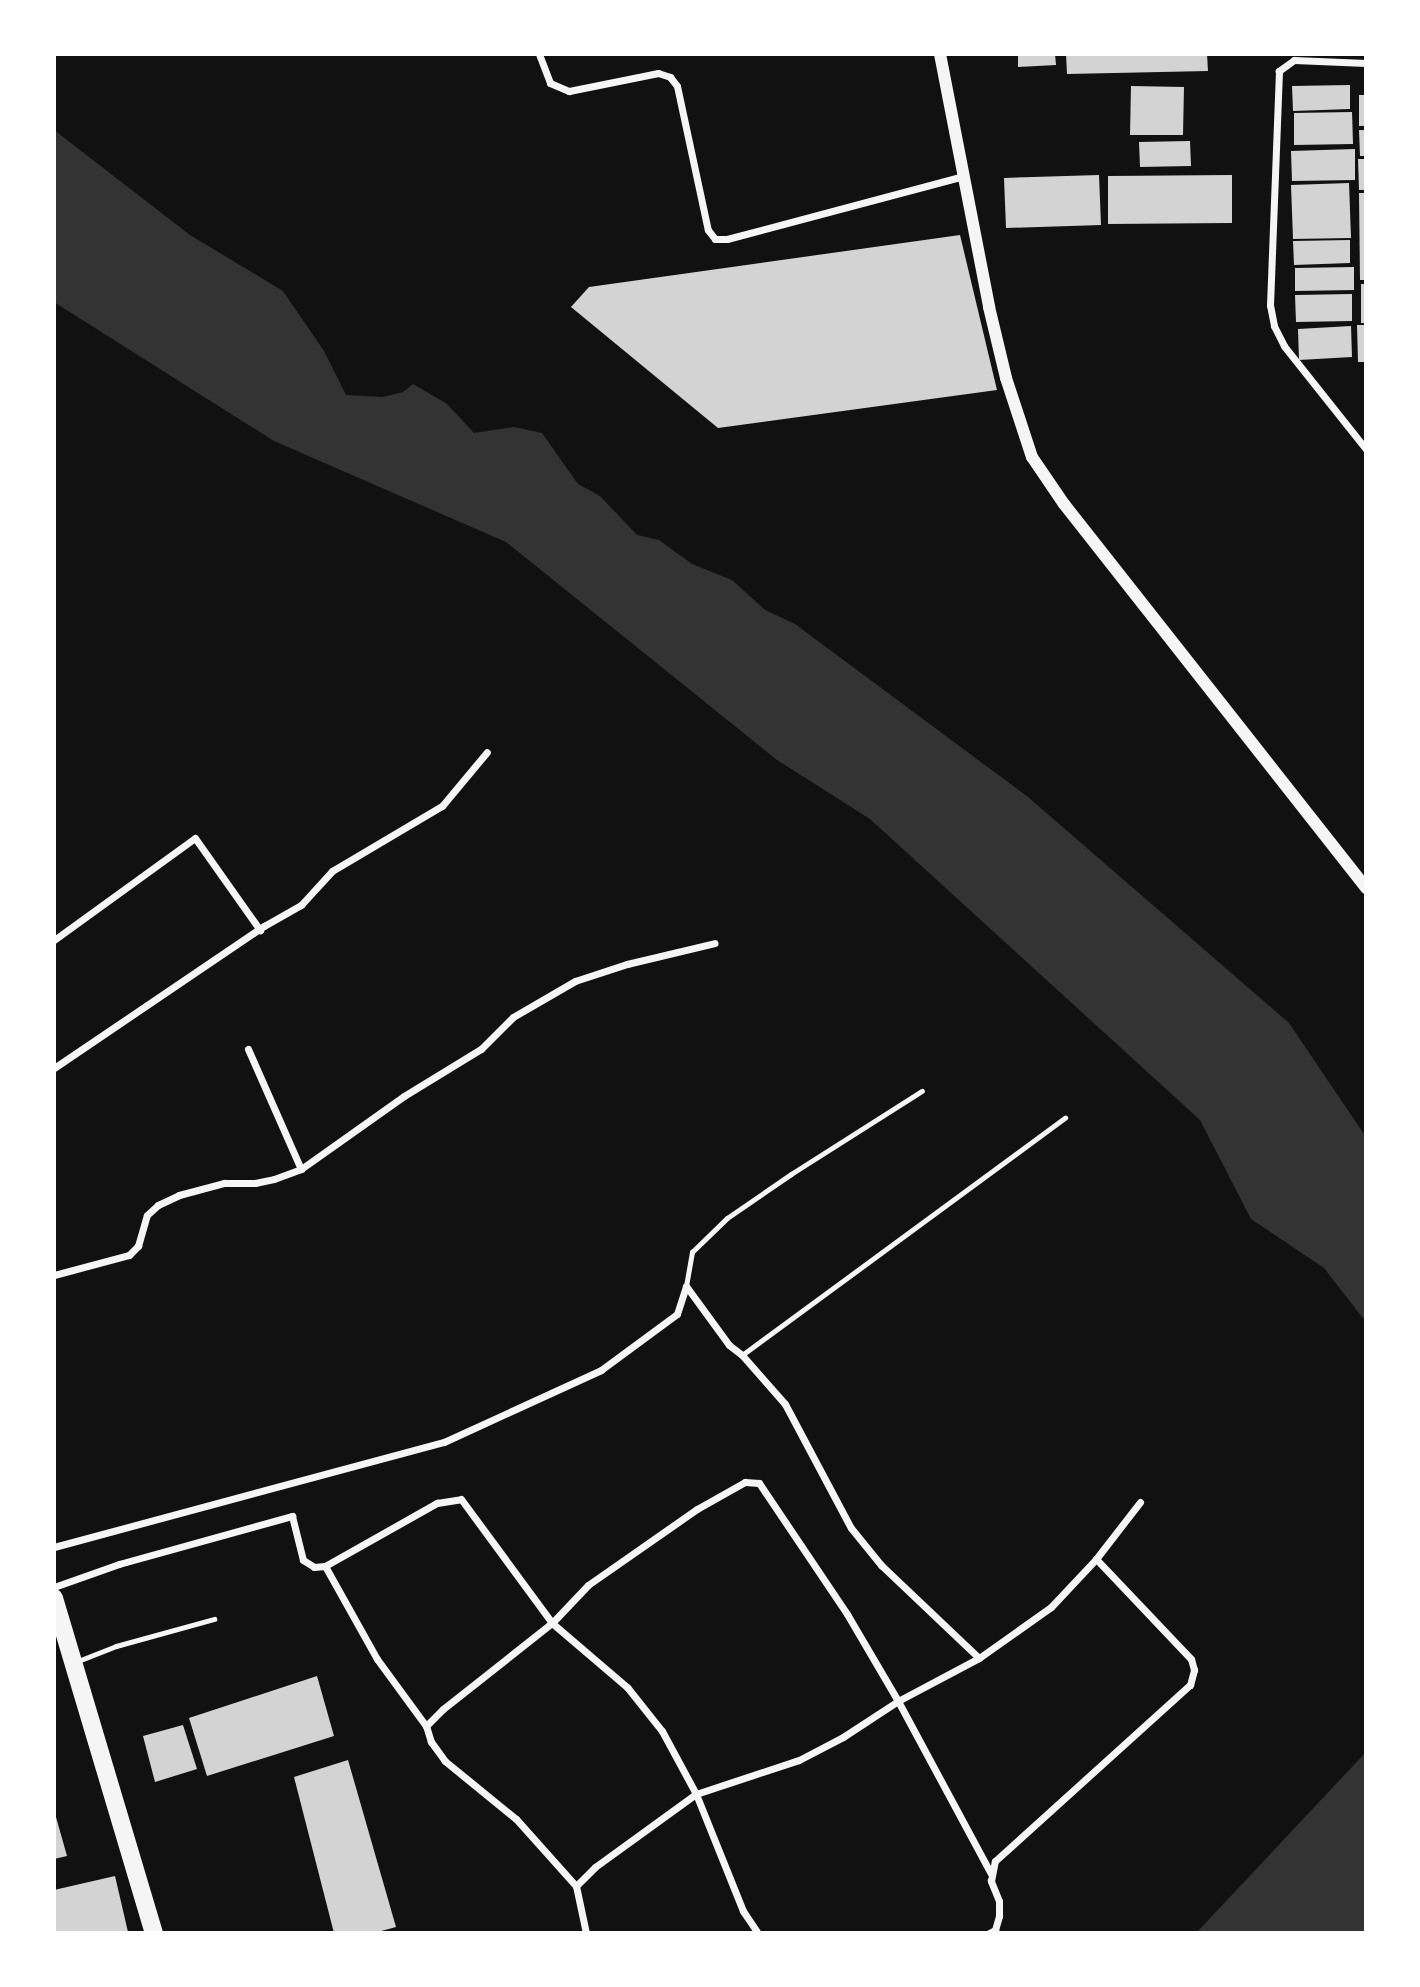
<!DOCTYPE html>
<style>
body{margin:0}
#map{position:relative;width:1420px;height:1987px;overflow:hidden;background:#111;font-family:"Crimson Pro",serif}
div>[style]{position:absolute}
.water>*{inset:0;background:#333}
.building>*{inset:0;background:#d3d3d3}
.service>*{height:5px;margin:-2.5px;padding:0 2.5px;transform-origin:2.5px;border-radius:2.5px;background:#f5f5f5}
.minor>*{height:7px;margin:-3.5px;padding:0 3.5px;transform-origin:3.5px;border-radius:3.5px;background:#f5f5f5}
.tertiary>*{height:12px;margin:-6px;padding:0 6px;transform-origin:6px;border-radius:6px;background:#f5f5f5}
.primary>*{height:18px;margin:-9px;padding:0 9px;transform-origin:9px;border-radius:9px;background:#f5f5f5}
span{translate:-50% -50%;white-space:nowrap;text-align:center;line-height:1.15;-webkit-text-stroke:5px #fff;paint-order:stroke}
.frame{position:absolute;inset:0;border:56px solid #fff;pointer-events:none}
</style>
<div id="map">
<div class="water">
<div style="clip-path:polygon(54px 130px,190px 235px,283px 291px,324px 351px,346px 395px,383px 397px,403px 392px,413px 384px,447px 404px,474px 433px,514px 427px,542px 433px,578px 484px,600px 496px,637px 535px,659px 540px,692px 564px,732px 580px,765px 610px,795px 624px,1028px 797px,1289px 1023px,1366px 1137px,1366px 1322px,1324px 1268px,1251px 1219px,1200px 1120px,870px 819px,777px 760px,506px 542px,274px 441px,54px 302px)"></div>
<div style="clip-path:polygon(1366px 1752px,1366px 1933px,1197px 1933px,1198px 1931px)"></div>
</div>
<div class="building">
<div style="clip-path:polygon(1018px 54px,1055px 54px,1056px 65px,1018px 67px)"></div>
<div style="clip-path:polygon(1066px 54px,1207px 54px,1208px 71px,1067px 74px)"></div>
<div style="clip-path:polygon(1350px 85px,1350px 109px,1293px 111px,1292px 86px)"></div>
<div style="clip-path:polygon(1131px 86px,1184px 87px,1183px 135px,1130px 135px)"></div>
<div style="clip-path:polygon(1359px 95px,1366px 95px,1366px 126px,1359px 126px)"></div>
<div style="clip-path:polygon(1352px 112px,1353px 144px,1294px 145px,1294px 113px)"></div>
<div style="clip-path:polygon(1359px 130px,1366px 130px,1366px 156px,1360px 156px)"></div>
<div style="clip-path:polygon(1190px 141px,1191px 166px,1140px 167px,1139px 142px)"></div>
<div style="clip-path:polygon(1355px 149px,1355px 180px,1292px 181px,1291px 151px)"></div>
<div style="clip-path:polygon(1358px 159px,1366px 159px,1366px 190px,1359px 190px)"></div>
<div style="clip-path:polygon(1099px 175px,1101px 225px,1006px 228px,1004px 178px)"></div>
<div style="clip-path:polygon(1232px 175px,1232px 223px,1108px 224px,1108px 176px)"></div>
<div style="clip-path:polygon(1349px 183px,1351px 238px,1293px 239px,1291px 185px)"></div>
<div style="clip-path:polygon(1359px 193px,1366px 193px,1366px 280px,1360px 280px)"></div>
<div style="clip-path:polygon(960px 235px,997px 390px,718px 428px,571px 307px,589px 287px)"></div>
<div style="clip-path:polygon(1350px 240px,1350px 263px,1294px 265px,1293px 241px)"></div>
<div style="clip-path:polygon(1354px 267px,1354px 290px,1295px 291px,1295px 268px)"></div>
<div style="clip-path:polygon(1361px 284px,1366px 284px,1366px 323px,1361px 323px)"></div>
<div style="clip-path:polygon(1352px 294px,1352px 321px,1296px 322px,1295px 295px)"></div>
<div style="clip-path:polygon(1357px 325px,1366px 325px,1366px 362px,1358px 362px)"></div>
<div style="clip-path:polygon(1351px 326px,1352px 357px,1299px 360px,1298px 329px)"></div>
<div style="clip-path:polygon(317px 1676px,334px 1736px,207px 1776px,189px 1718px)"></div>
<div style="clip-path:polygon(183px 1725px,197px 1769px,155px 1782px,143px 1736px)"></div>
<div style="clip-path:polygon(348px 1760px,396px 1927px,374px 1933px,334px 1933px,294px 1777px)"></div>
<div style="clip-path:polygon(54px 1810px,67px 1856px,54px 1859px)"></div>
<div style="clip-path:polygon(115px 1876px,128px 1932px,54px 1933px,54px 1890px)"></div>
</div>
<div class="service">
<div style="left:686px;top:1286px;width:35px;rotate:-80deg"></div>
<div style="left:692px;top:1252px;width:49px;rotate:-44.2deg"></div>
<div style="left:727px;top:1218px;width:78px;rotate:-34.5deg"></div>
<div style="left:791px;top:1174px;width:155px;rotate:-32.4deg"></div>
<div style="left:742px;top:1355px;width:401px;rotate:-36.3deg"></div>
<div style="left:78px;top:1661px;width:41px;rotate:-21.5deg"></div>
<div style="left:116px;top:1646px;width:102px;rotate:-15.4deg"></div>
</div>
<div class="minor">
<div style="left:539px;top:54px;width:31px;rotate:69deg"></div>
<div style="left:550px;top:83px;width:21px;rotate:23deg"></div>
<div style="left:569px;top:91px;width:91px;rotate:-11.4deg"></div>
<div style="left:658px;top:73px;width:13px;rotate:18deg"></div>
<div style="left:670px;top:77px;width:11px;rotate:52deg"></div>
<div style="left:677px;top:86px;width:147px;rotate:77.9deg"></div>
<div style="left:708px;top:230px;width:11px;rotate:52deg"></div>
<div style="left:715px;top:239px;width:12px"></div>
<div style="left:727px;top:239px;width:245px;rotate:-14.9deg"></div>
<div style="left:1366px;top:63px;width:72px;rotate:-177.6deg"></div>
<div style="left:1294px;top:60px;width:19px;rotate:144deg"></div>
<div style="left:1279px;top:71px;width:234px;rotate:92.2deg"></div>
<div style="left:1270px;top:305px;width:21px;rotate:79deg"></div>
<div style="left:1274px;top:326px;width:22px;rotate:63deg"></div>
<div style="left:1284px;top:346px;width:132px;rotate:51.5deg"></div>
<div style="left:54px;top:940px;width:174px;rotate:-35.9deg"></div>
<div style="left:195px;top:838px;width:113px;rotate:54.8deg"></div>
<div style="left:248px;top:1049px;width:131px;rotate:66.2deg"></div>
<div style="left:54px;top:1068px;width:254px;rotate:-34.1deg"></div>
<div style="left:264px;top:926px;width:43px;rotate:-29.6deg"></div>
<div style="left:301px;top:905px;width:46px;rotate:-47.6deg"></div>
<div style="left:332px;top:871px;width:128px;rotate:-30.6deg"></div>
<div style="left:442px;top:806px;width:70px;rotate:-50.2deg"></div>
<div style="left:54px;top:1275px;width:78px;rotate:-14.9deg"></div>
<div style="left:129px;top:1255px;width:13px;rotate:-45deg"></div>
<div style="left:138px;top:1246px;width:32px;rotate:-74deg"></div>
<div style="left:147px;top:1215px;width:15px;rotate:-42deg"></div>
<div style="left:158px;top:1205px;width:23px;rotate:-25deg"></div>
<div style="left:179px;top:1195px;width:47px;rotate:-14.9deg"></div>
<div style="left:224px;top:1183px;width:31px"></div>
<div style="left:255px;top:1183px;width:19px;rotate:-12deg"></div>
<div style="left:274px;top:1179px;width:29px;rotate:-20deg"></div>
<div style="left:301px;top:1169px;width:126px;rotate:-35.3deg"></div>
<div style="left:404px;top:1096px;width:90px;rotate:-31.4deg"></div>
<div style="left:481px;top:1049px;width:45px;rotate:-45deg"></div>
<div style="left:513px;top:1017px;width:72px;rotate:-30.1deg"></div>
<div style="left:575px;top:981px;width:55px;rotate:-18.1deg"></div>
<div style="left:627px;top:964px;width:90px;rotate:-13.4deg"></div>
<div style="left:686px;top:1286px;width:73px;rotate:53.9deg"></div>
<div style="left:729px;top:1345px;width:16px;rotate:38deg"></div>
<div style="left:742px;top:1355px;width:65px;rotate:48.7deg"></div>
<div style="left:785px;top:1404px;width:140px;rotate:62deg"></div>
<div style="left:851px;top:1528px;width:48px;rotate:51deg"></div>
<div style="left:881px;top:1565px;width:135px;rotate:43.5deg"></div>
<div style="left:54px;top:1547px;width:404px;rotate:-15.1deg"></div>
<div style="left:444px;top:1442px;width:173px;rotate:-24.6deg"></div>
<div style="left:601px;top:1370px;width:94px;rotate:-36.4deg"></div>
<div style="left:677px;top:1314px;width:29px;rotate:-72deg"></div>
<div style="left:325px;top:1566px;width:107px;rotate:60.8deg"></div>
<div style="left:377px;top:1659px;width:83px;rotate:53.8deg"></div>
<div style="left:54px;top:1587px;width:69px;rotate:-19.5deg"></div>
<div style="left:119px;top:1564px;width:180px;rotate:-15.5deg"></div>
<div style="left:292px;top:1516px;width:45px;rotate:76deg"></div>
<div style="left:303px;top:1560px;width:13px;rotate:32deg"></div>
<div style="left:314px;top:1567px;width:11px;rotate:-5deg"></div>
<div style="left:325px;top:1566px;width:129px;rotate:-29.4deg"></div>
<div style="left:437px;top:1503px;width:24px;rotate:-9deg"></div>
<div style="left:461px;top:1499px;width:154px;rotate:53.7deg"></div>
<div style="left:552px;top:1623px;width:99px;rotate:40.5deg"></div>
<div style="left:627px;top:1687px;width:56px;rotate:51.5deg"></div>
<div style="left:662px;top:1731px;width:72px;rotate:61.6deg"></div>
<div style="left:696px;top:1794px;width:126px;rotate:68.1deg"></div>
<div style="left:743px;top:1911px;width:27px;rotate:56deg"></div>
<div style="left:576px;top:1886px;width:90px;rotate:-131.8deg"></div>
<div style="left:516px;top:1819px;width:92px;rotate:-140.8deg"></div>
<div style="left:445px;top:1761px;width:24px;rotate:-126deg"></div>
<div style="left:431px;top:1742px;width:17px;rotate:-107deg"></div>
<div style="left:426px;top:1726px;width:24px;rotate:-45deg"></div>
<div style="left:443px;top:1709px;width:139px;rotate:-38.3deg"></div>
<div style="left:552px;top:1623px;width:52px;rotate:-46.5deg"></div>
<div style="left:588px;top:1585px;width:133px;rotate:-34.9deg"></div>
<div style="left:697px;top:1509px;width:55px;rotate:-29.4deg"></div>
<div style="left:745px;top:1482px;width:14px;rotate:4deg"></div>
<div style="left:759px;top:1483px;width:158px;rotate:56.1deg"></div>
<div style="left:847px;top:1614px;width:101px;rotate:59.6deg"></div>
<div style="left:898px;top:1701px;width:196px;rotate:61.7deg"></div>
<div style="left:586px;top:1933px;width:48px;rotate:-102deg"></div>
<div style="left:576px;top:1886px;width:27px;rotate:-45deg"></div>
<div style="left:595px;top:1867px;width:125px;rotate:-35.9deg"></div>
<div style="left:696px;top:1794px;width:108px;rotate:-18.3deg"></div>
<div style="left:799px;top:1760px;width:50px;rotate:-27.6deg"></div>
<div style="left:843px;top:1737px;width:66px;rotate:-33.2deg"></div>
<div style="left:898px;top:1701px;width:92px;rotate:-28deg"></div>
<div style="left:979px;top:1658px;width:88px;rotate:-35.3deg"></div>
<div style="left:1051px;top:1607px;width:66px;rotate:-46.8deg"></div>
<div style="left:1096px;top:1559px;width:72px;rotate:-52.3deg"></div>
<div style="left:989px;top:1933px;width:7px;rotate:-27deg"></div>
<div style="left:995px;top:1930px;width:15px;rotate:-74deg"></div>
<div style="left:999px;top:1916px;width:15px;rotate:-90deg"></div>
<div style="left:999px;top:1901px;width:22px;rotate:-112deg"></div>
<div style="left:991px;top:1881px;width:20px;rotate:-79deg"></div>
<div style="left:995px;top:1861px;width:263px;rotate:-42.1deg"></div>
<div style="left:1190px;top:1685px;width:16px;rotate:-75deg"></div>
<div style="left:1194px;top:1670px;width:11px;rotate:-105deg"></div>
<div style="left:1191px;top:1659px;width:138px;rotate:-133.5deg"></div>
</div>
<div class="tertiary">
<div style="left:940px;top:54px;width:258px;rotate:79deg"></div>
<div style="left:989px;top:307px;width:73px;rotate:76.5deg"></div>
<div style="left:1006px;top:378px;width:83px;rotate:71.8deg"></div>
<div style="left:1032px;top:457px;width:57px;rotate:55.8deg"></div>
<div style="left:1064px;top:504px;width:489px;rotate:51.8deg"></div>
</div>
<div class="primary">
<div style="left:54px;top:1598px;width:350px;rotate:73.4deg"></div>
</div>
<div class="frame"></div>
</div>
